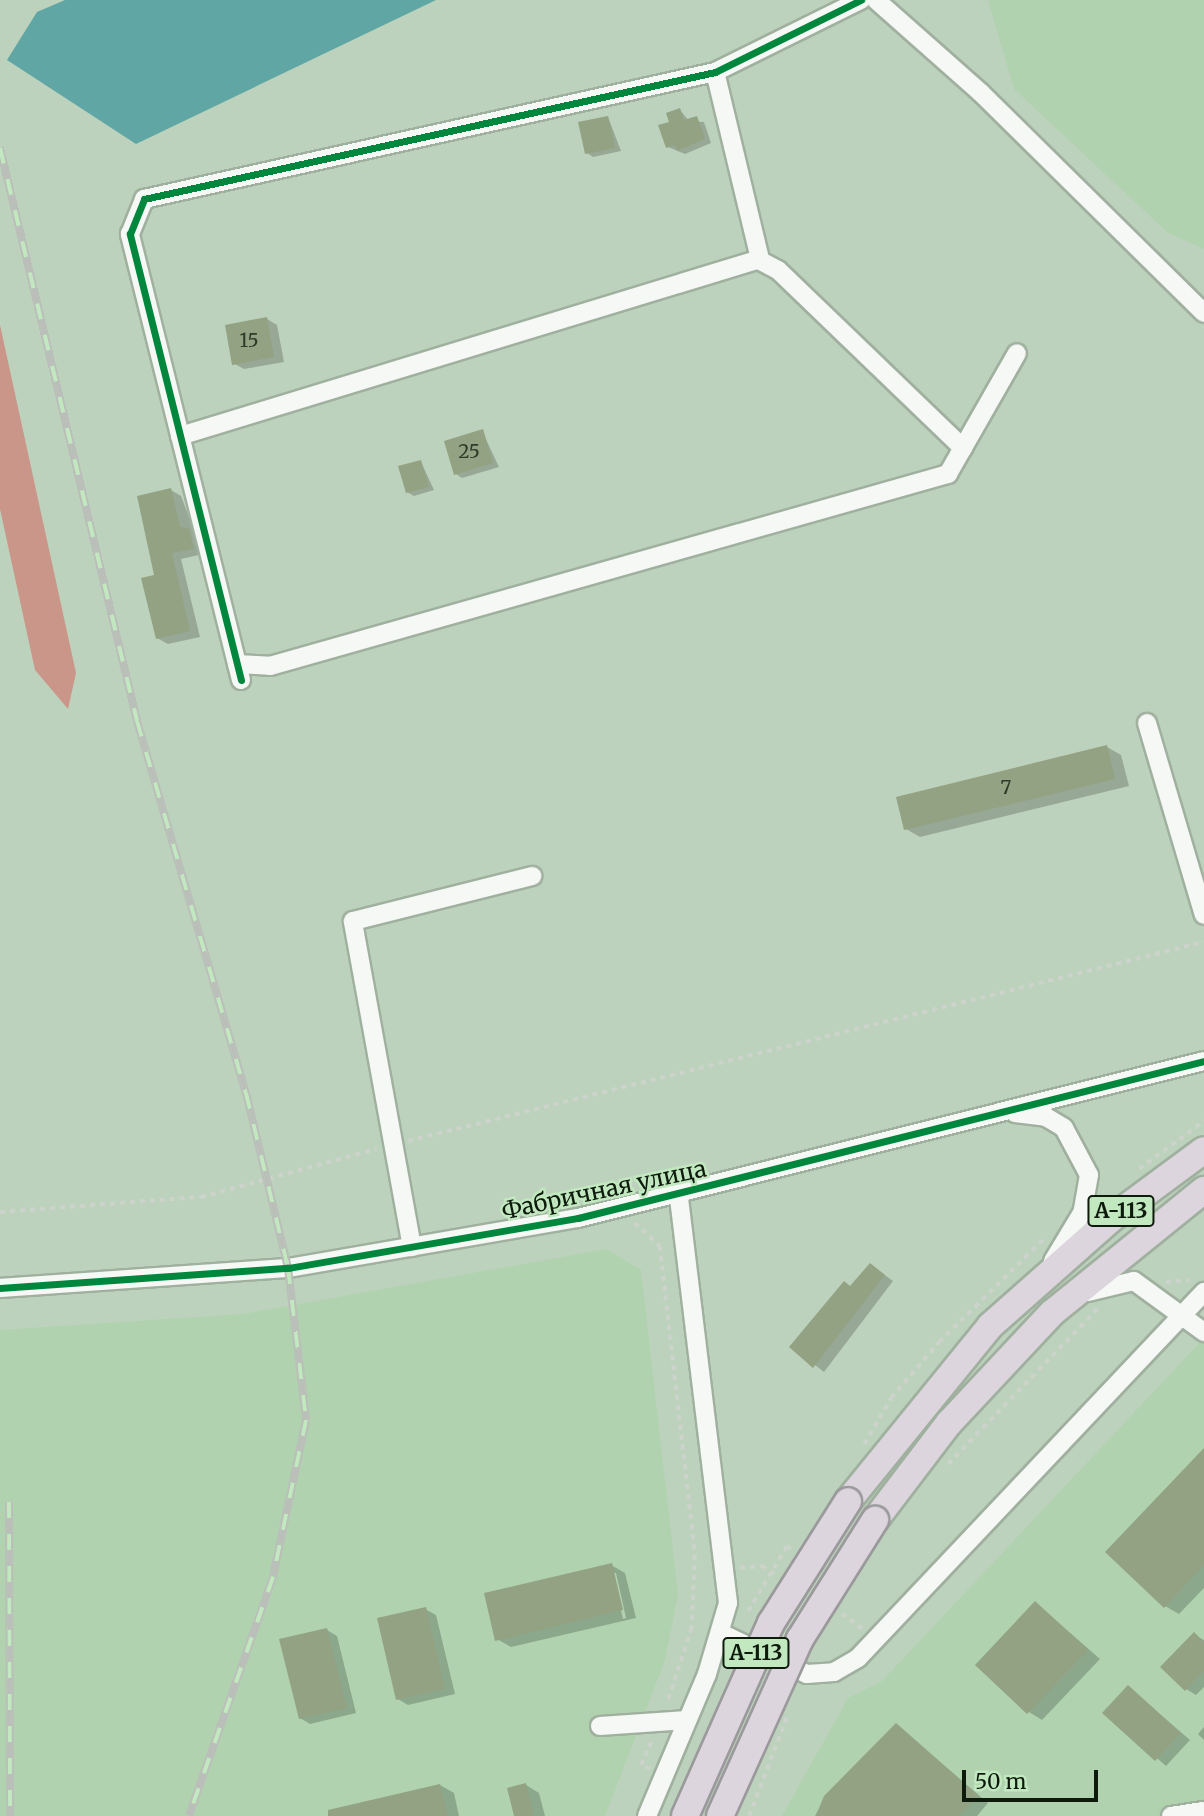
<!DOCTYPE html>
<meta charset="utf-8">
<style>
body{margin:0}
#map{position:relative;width:1204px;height:1816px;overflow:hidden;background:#bdd2bc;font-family:Merriweather,serif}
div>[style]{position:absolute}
.built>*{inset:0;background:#b0d2af}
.forest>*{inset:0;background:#ca9689}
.water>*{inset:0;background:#5fa6a5}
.shadow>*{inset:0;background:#0003}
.building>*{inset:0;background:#92a282}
.path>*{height:3.5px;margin-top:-1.75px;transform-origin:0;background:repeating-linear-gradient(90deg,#ccd3cb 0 5px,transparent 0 10px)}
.roads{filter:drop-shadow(2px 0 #a0b09f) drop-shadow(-2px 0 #a0b09f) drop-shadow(0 2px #a0b09f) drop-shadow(0 -2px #a0b09f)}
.minor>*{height:18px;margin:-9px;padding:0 9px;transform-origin:9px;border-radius:9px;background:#f5f8f5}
.highway>*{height:26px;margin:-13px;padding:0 13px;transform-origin:13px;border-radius:13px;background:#ddd5de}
.rail>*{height:8px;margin-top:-4px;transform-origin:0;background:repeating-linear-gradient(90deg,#c2e8c0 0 16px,#bac0b9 0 32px);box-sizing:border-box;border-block:2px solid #bac0b9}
.path-bridge>*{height:3.5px;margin-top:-1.75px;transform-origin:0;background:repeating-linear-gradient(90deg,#ccd3cb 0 5px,transparent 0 10px)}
.bridges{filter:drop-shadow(2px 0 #9a999b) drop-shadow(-2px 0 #9a999b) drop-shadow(0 2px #9a999b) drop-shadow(0 -2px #9a999b)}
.highway-bridge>*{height:26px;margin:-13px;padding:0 13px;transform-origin:13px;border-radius:13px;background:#ddd5de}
.cycleway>*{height:7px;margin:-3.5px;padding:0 3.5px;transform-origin:3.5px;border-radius:3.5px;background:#00873e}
span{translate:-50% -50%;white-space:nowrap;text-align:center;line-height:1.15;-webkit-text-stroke:5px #c2e8c0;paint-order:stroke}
.number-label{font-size:19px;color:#2e3c2a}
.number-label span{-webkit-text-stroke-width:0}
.shield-label span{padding:2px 5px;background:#c2e8c0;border:2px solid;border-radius:5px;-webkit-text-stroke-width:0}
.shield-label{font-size:21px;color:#0d1a0c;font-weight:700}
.street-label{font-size:23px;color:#0d1a0c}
.scale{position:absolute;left:962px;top:1770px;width:136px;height:32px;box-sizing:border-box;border:4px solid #0d1a0c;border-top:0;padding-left:9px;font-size:21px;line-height:24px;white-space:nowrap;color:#0d1a0c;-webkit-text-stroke:5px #c2e8c0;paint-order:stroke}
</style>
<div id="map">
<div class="built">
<div style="clip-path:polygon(988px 0,1204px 0,1204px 249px,1167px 232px,1014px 89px)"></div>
<div style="clip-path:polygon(607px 1249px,641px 1270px,678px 1595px,665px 1660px,605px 1816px,0 1816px,0 1330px,243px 1314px)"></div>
<div style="clip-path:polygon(1204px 1338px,1204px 1816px,782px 1816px,848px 1698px,882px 1681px)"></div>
</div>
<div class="forest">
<div style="clip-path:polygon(0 325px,76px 673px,68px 709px,35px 670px,0 509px)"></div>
</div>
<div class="water">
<div style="clip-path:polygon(65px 0,436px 0,136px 144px,7px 60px,37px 12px)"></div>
</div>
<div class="shadow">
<div style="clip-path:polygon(680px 110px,689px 121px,704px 122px,711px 143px,685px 154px,668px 147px)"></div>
<div style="clip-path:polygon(608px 117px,621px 151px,593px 157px,587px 153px)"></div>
<div style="clip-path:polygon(267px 319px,277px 325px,284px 362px,244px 369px,233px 363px)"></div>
<div style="clip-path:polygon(482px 431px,499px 467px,462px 478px,456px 474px)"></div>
<div style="clip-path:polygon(421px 462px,434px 490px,414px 496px,407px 492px)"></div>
<div style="clip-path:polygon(171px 490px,181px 496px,203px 554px,181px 559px,200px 637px,168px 644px,157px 638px,156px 576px)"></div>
<div style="clip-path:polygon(1107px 747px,1121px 755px,1129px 786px,920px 837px,906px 829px)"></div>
<div style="clip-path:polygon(871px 1265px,893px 1281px,824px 1372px,792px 1347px)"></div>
<div style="clip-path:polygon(1204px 1450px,1204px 1588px,1179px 1614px,1165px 1606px)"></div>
<div style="clip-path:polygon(evenodd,611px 1565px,625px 1573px,636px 1618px,511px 1647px,497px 1639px,611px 1565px,612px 1573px,616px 1573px,626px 1618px,623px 1619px,612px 1573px)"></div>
<div style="clip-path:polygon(1036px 1603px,1100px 1659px,1042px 1720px,1029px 1712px)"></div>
<div style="clip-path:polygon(425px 1609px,436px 1615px,455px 1694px,408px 1705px,398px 1699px)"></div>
<div style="clip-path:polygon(327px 1630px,337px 1636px,356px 1713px,310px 1724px,300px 1718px)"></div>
<div style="clip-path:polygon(1194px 1635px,1204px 1640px,1204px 1687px,1196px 1695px,1186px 1689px)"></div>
<div style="clip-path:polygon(1128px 1687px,1190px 1740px,1166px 1766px,1105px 1713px)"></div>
<div style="clip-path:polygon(896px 1725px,988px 1803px,977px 1816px,815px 1816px,825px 1797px)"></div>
<div style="clip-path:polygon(1204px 1727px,1204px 1740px,1198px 1734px)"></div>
<div style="clip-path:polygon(440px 1785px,454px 1793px,459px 1816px,337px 1816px)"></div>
<div style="clip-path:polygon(526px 1785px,539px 1793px,545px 1816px,516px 1816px)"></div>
</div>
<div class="building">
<div style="clip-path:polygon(680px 108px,684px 120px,697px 116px,705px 139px,677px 151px,675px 145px,666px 148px,658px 125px,669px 122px,666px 113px)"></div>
<div style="clip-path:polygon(608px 116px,615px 148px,585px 154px,578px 122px)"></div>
<div style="clip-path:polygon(267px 317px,274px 357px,232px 365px,225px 325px)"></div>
<div style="clip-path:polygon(483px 429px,493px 463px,454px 475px,444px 441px)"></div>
<div style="clip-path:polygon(421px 460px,429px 487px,406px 493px,398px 466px)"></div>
<div style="clip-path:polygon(171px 488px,180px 527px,189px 528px,194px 549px,172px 553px,190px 631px,156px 639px,141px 578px,154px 575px,137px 496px)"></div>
<div style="clip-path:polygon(1107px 745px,1115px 779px,904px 830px,896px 797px)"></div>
<div style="clip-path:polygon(870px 1263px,885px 1275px,813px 1368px,789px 1347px,844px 1281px,850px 1286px)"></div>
<div style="clip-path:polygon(1204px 1448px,1204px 1565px,1164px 1608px,1105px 1552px)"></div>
<div style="clip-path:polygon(612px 1563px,623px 1610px,495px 1641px,484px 1593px)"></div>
<div style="clip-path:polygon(1035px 1601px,1088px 1650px,1027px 1714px,975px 1665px)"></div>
<div style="clip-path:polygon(426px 1607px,445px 1689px,396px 1700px,377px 1618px)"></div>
<div style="clip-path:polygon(327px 1628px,347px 1708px,299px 1719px,279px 1639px)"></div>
<div style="clip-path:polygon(1194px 1632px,1204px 1642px,1204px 1671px,1185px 1691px,1160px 1667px)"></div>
<div style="clip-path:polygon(1128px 1685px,1181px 1733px,1155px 1761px,1102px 1713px)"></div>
<div style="clip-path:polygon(896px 1723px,978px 1795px,959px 1816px,816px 1816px,824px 1796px)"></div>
<div style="clip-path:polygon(526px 1783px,534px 1816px,514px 1816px,507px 1788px)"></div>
<div style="clip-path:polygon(440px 1784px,448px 1816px,328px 1816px,328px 1810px)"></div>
</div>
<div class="path">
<div style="left:408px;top:1141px;width:820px;rotate:-14.04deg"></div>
<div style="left:1139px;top:1169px;width:81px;rotate:-36.4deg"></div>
<div style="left:0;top:1212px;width:202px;rotate:-4.3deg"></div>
<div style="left:201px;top:1197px;width:182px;rotate:-15.3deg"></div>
<div style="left:635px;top:1223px;width:34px;rotate:43deg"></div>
<div style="left:660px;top:1246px;width:311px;rotate:83.5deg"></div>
<div style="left:695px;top:1555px;width:73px;rotate:92.4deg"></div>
<div style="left:692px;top:1628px;width:80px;rotate:108.2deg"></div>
<div style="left:1166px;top:1282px;width:23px;rotate:-5deg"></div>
<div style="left:864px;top:1444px;width:53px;rotate:-59.6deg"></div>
<div style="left:891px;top:1398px;width:74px;rotate:-49.4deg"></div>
<div style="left:939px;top:1342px;width:148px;rotate:-44.5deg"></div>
<div style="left:948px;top:1464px;width:216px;rotate:-46.1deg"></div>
<div style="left:740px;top:1568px;width:22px;rotate:-5deg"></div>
<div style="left:762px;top:1566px;width:15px;rotate:32deg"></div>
<div style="left:842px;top:1614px;width:27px;rotate:36deg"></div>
<div style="left:650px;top:1769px;width:10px;rotate:-156deg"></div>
<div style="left:641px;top:1765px;width:27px;rotate:-66deg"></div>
<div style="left:749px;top:1816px;width:109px;rotate:-69.1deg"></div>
</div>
<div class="roads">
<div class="minor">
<div style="left:876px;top:0;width:140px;rotate:41.5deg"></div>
<div style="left:981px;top:93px;width:313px;rotate:44.6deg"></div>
<div style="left:757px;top:259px;width:24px;rotate:28deg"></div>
<div style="left:778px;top:270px;width:257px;rotate:43.9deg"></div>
<div style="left:180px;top:436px;width:606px;rotate:-16.97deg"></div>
<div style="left:760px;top:259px;width:192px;rotate:-103.5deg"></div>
<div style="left:237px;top:664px;width:33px;rotate:3deg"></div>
<div style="left:270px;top:666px;width:705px;rotate:-15.81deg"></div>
<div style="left:948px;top:474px;width:139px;rotate:-60.3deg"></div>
<div style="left:241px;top:680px;width:460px;rotate:-104deg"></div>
<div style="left:130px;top:234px;width:38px;rotate:-68deg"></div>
<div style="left:144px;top:199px;width:585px;rotate:-12.54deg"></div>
<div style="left:715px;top:72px;width:163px;rotate:-26.3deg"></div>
<div style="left:1147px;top:723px;width:200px;rotate:73.5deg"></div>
<div style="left:1015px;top:1113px;width:31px;rotate:7deg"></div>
<div style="left:1046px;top:1117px;width:21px;rotate:31deg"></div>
<div style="left:1064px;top:1128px;width:53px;rotate:62deg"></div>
<div style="left:1089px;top:1175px;width:39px;rotate:100deg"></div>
<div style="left:1082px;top:1213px;width:56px;rotate:121.1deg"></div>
<div style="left:412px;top:1247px;width:331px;rotate:-100.3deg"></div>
<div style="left:353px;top:921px;width:185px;rotate:-14.1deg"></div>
<div style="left:0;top:1288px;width:289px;rotate:-4deg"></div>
<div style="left:288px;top:1268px;width:294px;rotate:-9.8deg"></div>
<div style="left:578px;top:1218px;width:645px;rotate:-14.08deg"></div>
<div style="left:1088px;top:1292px;width:47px;rotate:-13.4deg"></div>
<div style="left:1134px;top:1281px;width:87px;rotate:36.1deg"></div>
<div style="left:723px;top:1634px;width:93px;rotate:25.5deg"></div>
<div style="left:807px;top:1674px;width:27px;rotate:-4deg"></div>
<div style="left:834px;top:1672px;width:28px;rotate:-30deg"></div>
<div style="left:858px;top:1658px;width:504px;rotate:-46.61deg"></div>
<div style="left:600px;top:1726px;width:87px;rotate:-3.9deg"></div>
<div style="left:647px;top:1816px;width:154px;rotate:-67.1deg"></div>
<div style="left:707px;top:1674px;width:74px;rotate:-73.5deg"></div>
<div style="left:728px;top:1603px;width:410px;rotate:-96.9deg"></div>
<div style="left:1171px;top:1816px;width:33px;rotate:-9deg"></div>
</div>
<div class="highway">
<div style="left:848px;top:1501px;width:225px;rotate:-50.9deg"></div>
<div style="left:990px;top:1326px;width:163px;rotate:-41.5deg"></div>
<div style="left:1112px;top:1218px;width:114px;rotate:-36.5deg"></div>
<div style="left:875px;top:1520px;width:122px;rotate:-52.7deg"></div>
<div style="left:949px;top:1423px;width:151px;rotate:-46.9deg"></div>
<div style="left:1052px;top:1313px;width:196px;rotate:-39deg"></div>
</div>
</div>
<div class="rail">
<div style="left:0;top:148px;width:589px;rotate:76.55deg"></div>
<div style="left:137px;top:721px;width:388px;rotate:73.7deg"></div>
<div style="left:246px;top:1093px;width:180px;rotate:76.5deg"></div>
<div style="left:288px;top:1268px;width:153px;rotate:83.2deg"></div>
<div style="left:306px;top:1420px;width:160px;rotate:101.9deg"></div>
<div style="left:273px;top:1577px;width:253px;rotate:109.4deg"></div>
<div style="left:9px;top:1502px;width:314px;rotate:89.8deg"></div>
</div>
<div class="path-bridge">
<div style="left:748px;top:1611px;width:76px;rotate:-59deg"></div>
<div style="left:787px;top:1546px;width:6px;rotate:39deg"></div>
</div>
<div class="bridges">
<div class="highway-bridge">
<div style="left:685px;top:1816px;width:211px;rotate:-66deg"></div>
<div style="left:771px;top:1623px;width:144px;rotate:-57.7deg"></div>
<div style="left:720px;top:1816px;width:194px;rotate:-65.7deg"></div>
<div style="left:800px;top:1639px;width:141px;rotate:-57.8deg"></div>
</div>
</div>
<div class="cycleway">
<div style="left:241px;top:680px;width:460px;rotate:-104deg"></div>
<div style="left:130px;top:234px;width:38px;rotate:-68deg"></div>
<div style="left:144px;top:199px;width:585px;rotate:-12.54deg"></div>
<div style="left:715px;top:72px;width:163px;rotate:-26.3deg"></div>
<div style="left:0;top:1288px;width:289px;rotate:-4deg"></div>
<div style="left:288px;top:1268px;width:294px;rotate:-9.8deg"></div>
<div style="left:578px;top:1218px;width:645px;rotate:-14.08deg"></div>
</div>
<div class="number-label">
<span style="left:249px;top:341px">15</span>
<span style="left:469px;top:452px">25</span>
<span style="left:1006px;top:788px">7</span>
</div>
<div class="shield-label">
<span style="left:1121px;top:1211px">А-113</span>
<span style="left:756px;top:1653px">А-113</span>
</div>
<div class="street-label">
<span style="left:604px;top:1190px;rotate:-12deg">Фабричная улица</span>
</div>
<div class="scale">50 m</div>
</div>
